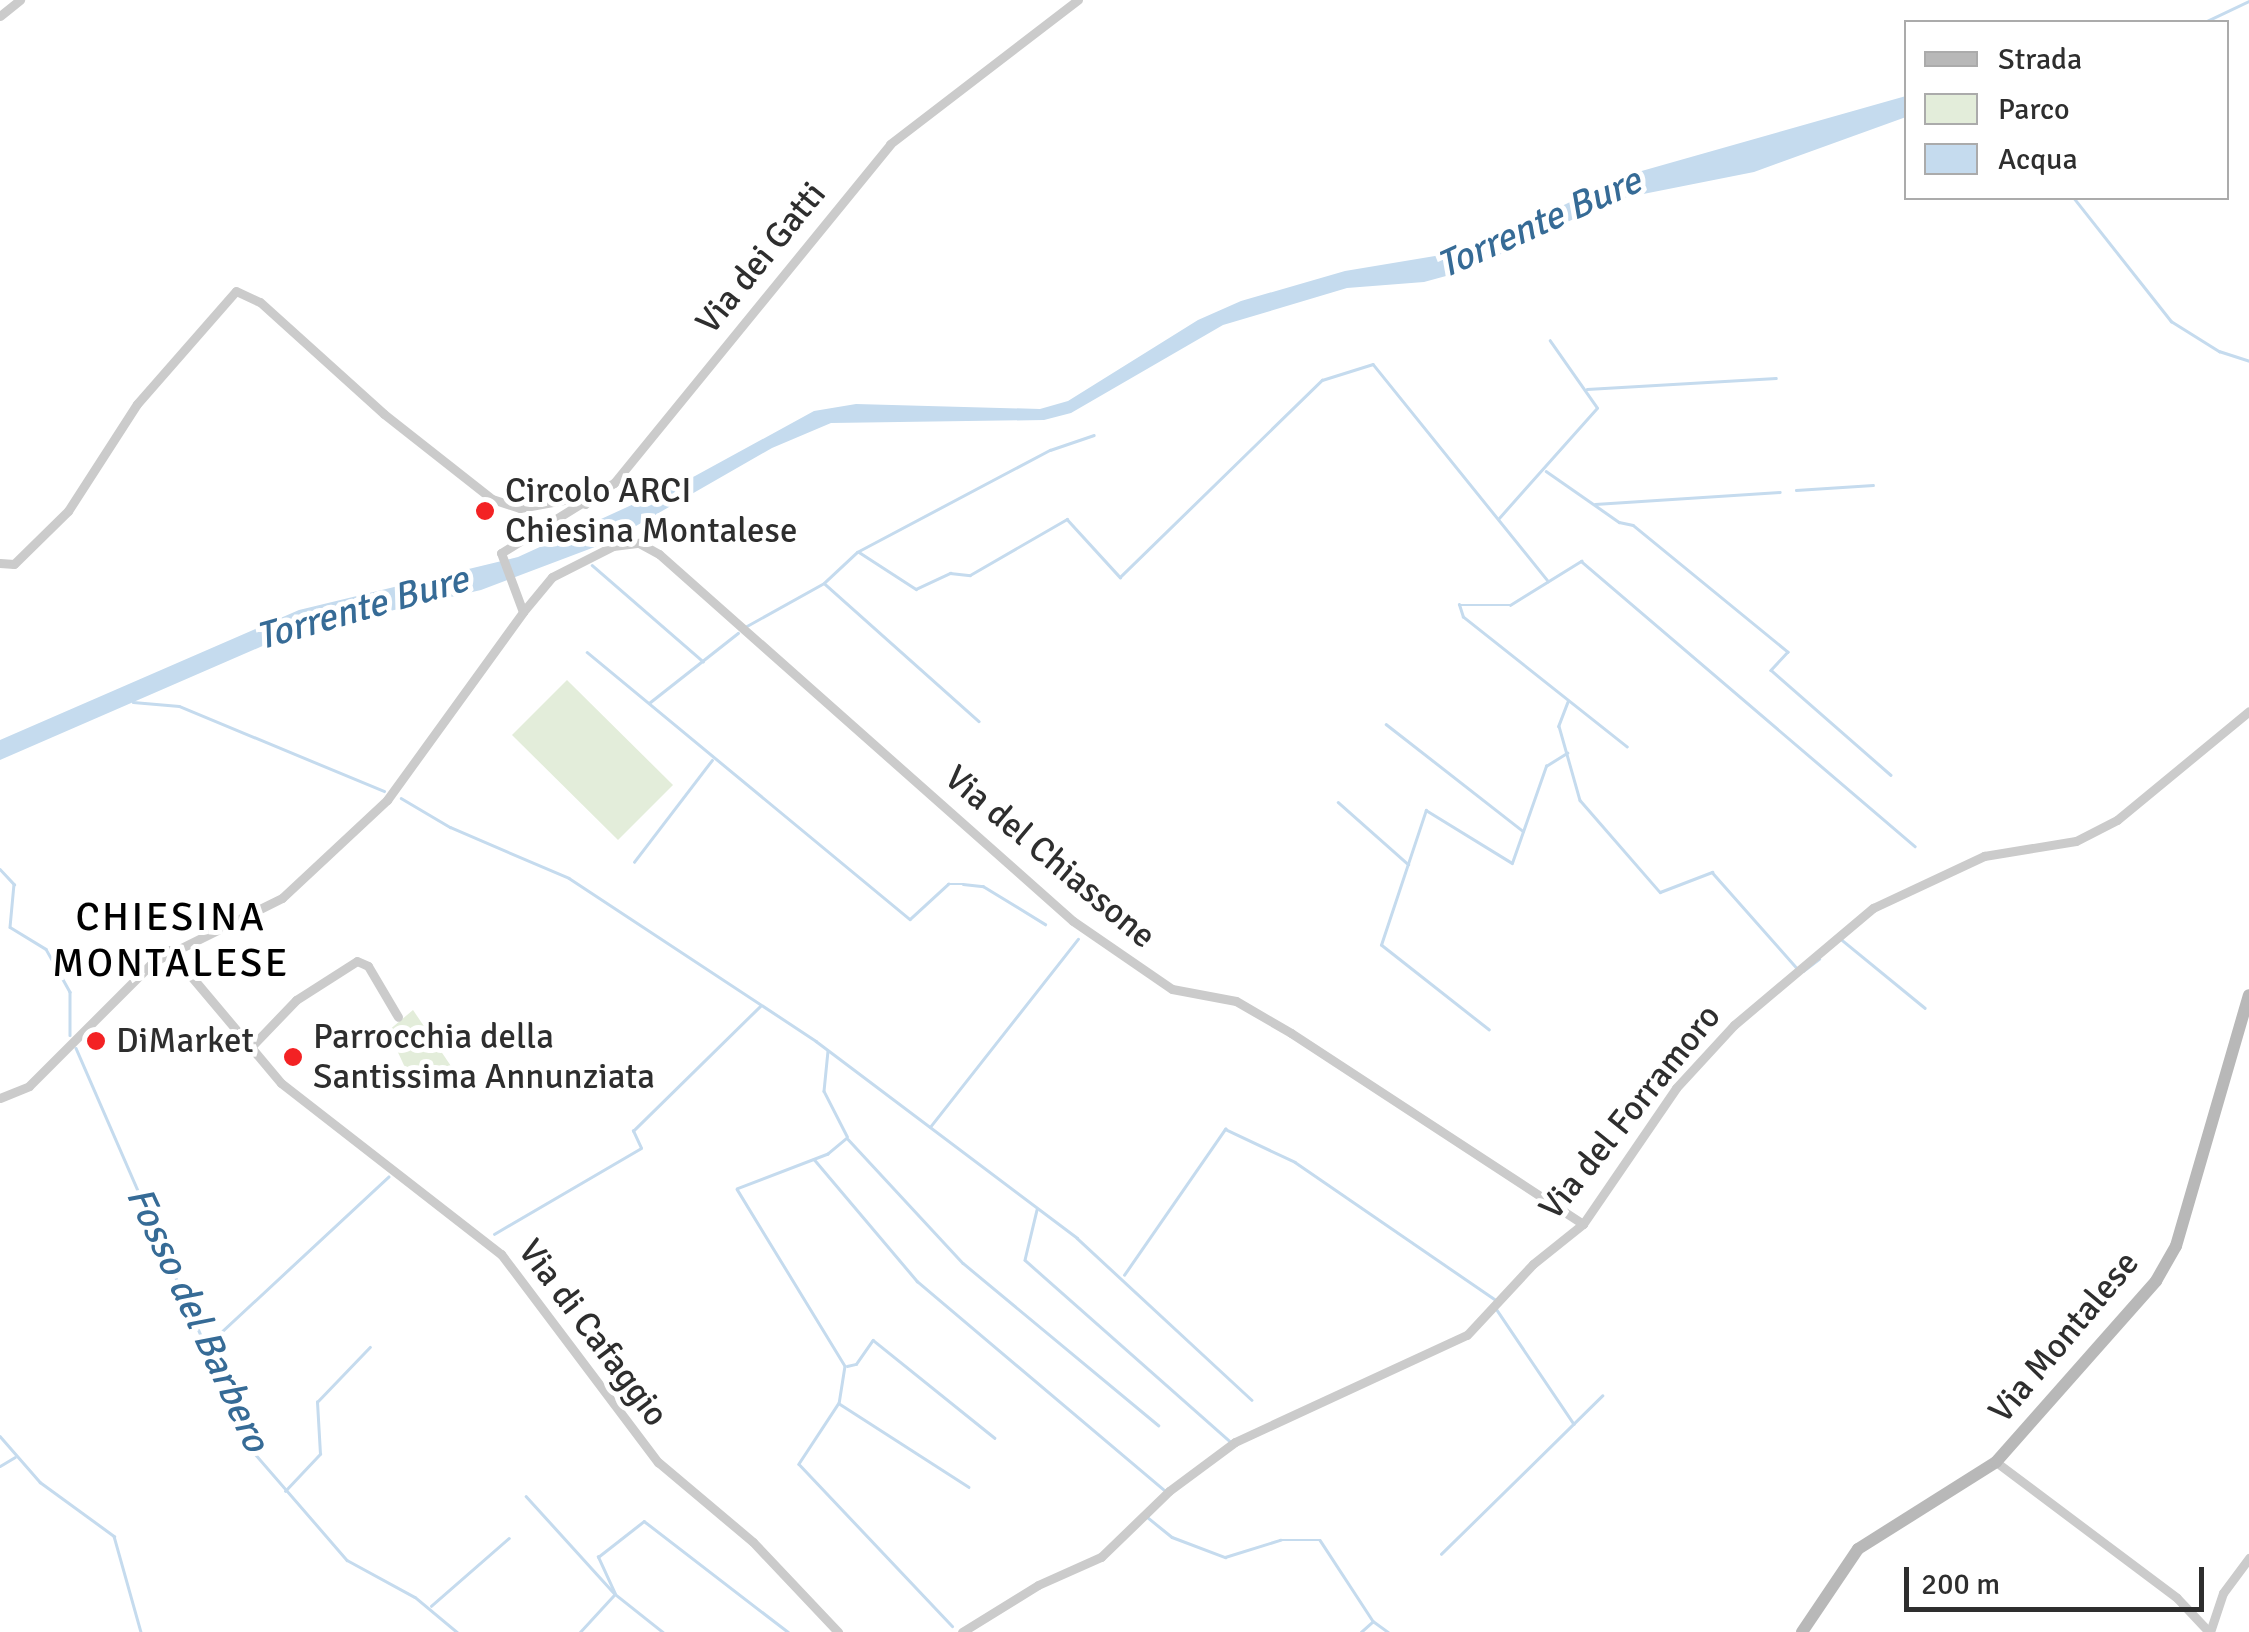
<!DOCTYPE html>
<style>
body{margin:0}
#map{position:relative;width:2249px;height:1632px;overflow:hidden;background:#fff;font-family:Signika,sans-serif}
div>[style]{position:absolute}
.green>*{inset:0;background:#e3edda}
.water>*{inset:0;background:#c5dbee}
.stream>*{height:2.5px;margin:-1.25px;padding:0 1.25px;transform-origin:1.25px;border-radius:1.25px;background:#c5dbee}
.street>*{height:9px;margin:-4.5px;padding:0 4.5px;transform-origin:4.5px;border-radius:4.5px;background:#cbcbcb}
.secondary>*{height:12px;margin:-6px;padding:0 6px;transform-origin:6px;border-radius:6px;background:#b8b8b8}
.dots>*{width:28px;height:28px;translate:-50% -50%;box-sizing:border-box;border:5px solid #fff;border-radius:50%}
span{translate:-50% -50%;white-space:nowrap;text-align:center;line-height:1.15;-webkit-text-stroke:10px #fff;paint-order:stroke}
.street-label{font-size:35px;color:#2e2e2e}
.poi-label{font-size:35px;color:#2e2e2e}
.left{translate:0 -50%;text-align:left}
.water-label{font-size:38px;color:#366b96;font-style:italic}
.quarter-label{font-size:40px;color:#000;letter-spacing:2.5px}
.legend{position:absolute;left:1904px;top:20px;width:325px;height:180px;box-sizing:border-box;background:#fff;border:2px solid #ababab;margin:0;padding:12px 18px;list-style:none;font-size:30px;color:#2e2e2e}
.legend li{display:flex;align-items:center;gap:20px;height:50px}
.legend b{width:50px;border:2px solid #ababab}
.scale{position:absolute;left:1904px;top:1567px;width:300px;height:45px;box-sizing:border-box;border:5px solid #2e2e2e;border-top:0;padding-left:12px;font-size:30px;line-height:35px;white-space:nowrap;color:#2e2e2e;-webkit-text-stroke:8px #fff;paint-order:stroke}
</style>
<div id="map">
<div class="green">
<div style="clip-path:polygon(567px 680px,673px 785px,618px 840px,512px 735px)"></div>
<div style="clip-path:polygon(413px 1010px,453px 1069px,416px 1091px,388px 1031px)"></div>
</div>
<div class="water">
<div style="clip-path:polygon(1906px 96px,1906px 117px,1754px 172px,1613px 200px,1468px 270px,1424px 282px,1347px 288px,1223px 325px,1071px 413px,1044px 420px,831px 423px,772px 448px,608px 542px,481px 590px,290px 634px,0 760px,0 740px,299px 610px,518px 557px,695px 476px,814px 411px,856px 404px,1040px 409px,1068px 401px,1198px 320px,1241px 301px,1345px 271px,1471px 250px,1624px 176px)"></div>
</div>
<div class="stream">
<div style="left:2205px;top:22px;width:49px;rotate:-25.5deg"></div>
<div style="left:2074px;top:198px;width:157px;rotate:51.7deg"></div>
<div style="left:2171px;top:321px;width:57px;rotate:32deg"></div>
<div style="left:2219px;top:351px;width:32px;rotate:18deg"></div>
<div style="left:1587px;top:389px;width:189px;rotate:-3.3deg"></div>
<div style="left:1546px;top:471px;width:89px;rotate:34.9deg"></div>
<div style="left:1619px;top:522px;width:14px;rotate:12deg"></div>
<div style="left:1633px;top:525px;width:200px;rotate:39.3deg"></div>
<div style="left:1788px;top:652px;width:25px;rotate:133deg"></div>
<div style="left:1771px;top:670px;width:159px;rotate:41.2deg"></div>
<div style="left:1796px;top:490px;width:77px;rotate:-3.7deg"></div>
<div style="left:1595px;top:504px;width:185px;rotate:-3.7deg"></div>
<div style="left:1499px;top:518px;width:147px;rotate:-48.3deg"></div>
<div style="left:1597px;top:408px;width:82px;rotate:-125deg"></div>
<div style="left:859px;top:552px;width:68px;rotate:33deg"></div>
<div style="left:916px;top:589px;width:38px;rotate:-25deg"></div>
<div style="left:950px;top:573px;width:20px;rotate:6deg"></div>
<div style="left:970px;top:575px;width:112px;rotate:-30deg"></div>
<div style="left:1067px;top:519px;width:79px;rotate:47.6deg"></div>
<div style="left:1120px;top:577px;width:282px;rotate:-44.3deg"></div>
<div style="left:1322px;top:380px;width:53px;rotate:-17.4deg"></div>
<div style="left:1373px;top:364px;width:279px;rotate:51.1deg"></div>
<div style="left:592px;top:565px;width:147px;rotate:40.9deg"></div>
<div style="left:825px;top:584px;width:206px;rotate:41.7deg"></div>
<div style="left:745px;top:627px;width:90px;rotate:-29.1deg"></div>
<div style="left:824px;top:583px;width:45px;rotate:-43.2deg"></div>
<div style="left:857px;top:552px;width:218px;rotate:-27.9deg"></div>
<div style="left:1050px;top:450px;width:46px;rotate:-18.8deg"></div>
<div style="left:587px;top:652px;width:419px;rotate:39.6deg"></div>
<div style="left:910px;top:919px;width:52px;rotate:-42.6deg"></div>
<div style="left:948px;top:884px;width:15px"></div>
<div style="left:963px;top:884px;width:20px;rotate:6deg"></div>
<div style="left:983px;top:886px;width:73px;rotate:31.5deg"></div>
<div style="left:133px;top:702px;width:46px;rotate:5deg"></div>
<div style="left:179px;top:706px;width:222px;rotate:22.5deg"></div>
<div style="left:1568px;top:702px;width:26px;rotate:111deg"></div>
<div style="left:1559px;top:726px;width:77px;rotate:74.2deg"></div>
<div style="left:1580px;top:800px;width:122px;rotate:49deg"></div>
<div style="left:1660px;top:892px;width:56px;rotate:-21deg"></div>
<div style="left:1712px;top:872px;width:127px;rotate:48.5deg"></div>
<div style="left:649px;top:703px;width:113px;rotate:-38.2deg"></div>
<div style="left:1386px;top:724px;width:174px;rotate:38deg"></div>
<div style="left:1627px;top:747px;width:209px;rotate:-141.6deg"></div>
<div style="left:1463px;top:617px;width:13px;rotate:-108deg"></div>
<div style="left:1459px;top:605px;width:51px"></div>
<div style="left:1510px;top:605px;width:84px;rotate:-31.8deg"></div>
<div style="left:1581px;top:561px;width:439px;rotate:40.5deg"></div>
<div style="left:401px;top:798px;width:57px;rotate:30.6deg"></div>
<div style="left:450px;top:827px;width:129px;rotate:23.2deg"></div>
<div style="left:569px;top:878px;width:296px;rotate:33.4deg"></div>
<div style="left:816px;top:1041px;width:327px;rotate:37deg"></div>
<div style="left:1077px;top:1238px;width:238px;rotate:42.8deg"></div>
<div style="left:1338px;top:802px;width:94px;rotate:41.5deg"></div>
<div style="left:634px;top:862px;width:128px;rotate:-52.6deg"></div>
<div style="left:0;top:869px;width:21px;rotate:47deg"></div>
<div style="left:14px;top:884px;width:43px;rotate:95.3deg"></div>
<div style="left:10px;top:927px;width:42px;rotate:31.4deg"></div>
<div style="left:46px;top:949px;width:49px;rotate:60.8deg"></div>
<div style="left:70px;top:992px;width:43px;rotate:90deg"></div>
<div style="left:1842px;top:940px;width:107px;rotate:39.3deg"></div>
<div style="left:1803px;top:971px;width:20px;rotate:-37deg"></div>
<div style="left:1489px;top:1030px;width:137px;rotate:-141.8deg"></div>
<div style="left:1381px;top:945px;width:142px;rotate:-71.6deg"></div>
<div style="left:1426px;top:810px;width:101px;rotate:31.6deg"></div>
<div style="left:1512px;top:863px;width:103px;rotate:-70.7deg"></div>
<div style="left:1546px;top:766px;width:25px;rotate:-32deg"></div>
<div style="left:76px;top:1048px;width:436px;rotate:66.5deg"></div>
<div style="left:250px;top:1448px;width:148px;rotate:49.1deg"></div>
<div style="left:347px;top:1560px;width:77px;rotate:28.6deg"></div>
<div style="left:415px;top:1597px;width:55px;rotate:39.8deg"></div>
<div style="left:828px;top:1051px;width:40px;rotate:95.7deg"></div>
<div style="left:824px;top:1091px;width:51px;rotate:62.9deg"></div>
<div style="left:930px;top:1127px;width:239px;rotate:-51.8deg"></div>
<div style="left:847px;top:1138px;width:25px;rotate:140deg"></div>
<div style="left:828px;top:1154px;width:97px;rotate:159deg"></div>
<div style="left:737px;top:1189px;width:207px;rotate:58.6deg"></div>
<div style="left:845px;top:1366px;width:37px;rotate:99deg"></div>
<div style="left:839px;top:1403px;width:73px;rotate:123.3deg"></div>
<div style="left:799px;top:1464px;width:223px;rotate:46.6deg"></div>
<div style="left:848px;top:1139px;width:169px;rotate:47.2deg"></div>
<div style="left:963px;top:1263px;width:254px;rotate:39.7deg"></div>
<div style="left:814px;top:1159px;width:160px;rotate:49.8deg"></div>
<div style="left:917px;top:1281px;width:324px;rotate:40.2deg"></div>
<div style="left:1037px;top:1210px;width:51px;rotate:103.5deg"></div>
<div style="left:1025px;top:1260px;width:275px;rotate:41.5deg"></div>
<div style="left:494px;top:1234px;width:170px;rotate:-30.3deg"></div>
<div style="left:641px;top:1148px;width:19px;rotate:-115deg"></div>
<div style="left:633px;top:1131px;width:178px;rotate:-44.5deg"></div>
<div style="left:1124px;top:1275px;width:178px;rotate:-55.3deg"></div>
<div style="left:1225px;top:1129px;width:77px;rotate:25.2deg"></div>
<div style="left:1295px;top:1162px;width:242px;rotate:34.5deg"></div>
<div style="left:1495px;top:1307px;width:141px;rotate:56deg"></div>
<div style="left:203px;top:1349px;width:253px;rotate:-42.9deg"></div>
<div style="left:847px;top:1366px;width:9px;rotate:-13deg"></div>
<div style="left:856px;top:1364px;width:29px;rotate:-55deg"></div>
<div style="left:873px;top:1340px;width:156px;rotate:38.8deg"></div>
<div style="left:840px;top:1404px;width:153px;rotate:32.8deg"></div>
<div style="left:0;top:1436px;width:61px;rotate:49deg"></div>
<div style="left:40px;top:1482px;width:92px;rotate:36.1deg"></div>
<div style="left:114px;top:1536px;width:100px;rotate:74.3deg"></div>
<div style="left:0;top:1466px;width:17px;rotate:-31deg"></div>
<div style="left:285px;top:1491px;width:51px;rotate:-46.6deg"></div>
<div style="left:320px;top:1454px;width:52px;rotate:-93.3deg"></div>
<div style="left:317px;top:1402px;width:76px;rotate:-46.1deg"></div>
<div style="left:526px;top:1496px;width:132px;rotate:47.8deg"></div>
<div style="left:615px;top:1594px;width:61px;rotate:38.4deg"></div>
<div style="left:1146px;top:1516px;width:33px;rotate:39deg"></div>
<div style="left:1172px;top:1537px;width:57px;rotate:20.7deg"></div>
<div style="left:1225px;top:1557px;width:58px;rotate:-17.2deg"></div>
<div style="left:1280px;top:1540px;width:40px"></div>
<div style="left:1320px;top:1540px;width:97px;rotate:56.8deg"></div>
<div style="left:1373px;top:1621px;width:19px;rotate:36deg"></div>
<div style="left:1441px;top:1554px;width:226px;rotate:-44.5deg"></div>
<div style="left:615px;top:1594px;width:41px;rotate:-114.7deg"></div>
<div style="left:598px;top:1557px;width:58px;rotate:-38deg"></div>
<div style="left:644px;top:1521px;width:182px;rotate:37.6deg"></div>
<div style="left:431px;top:1606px;width:103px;rotate:-41.1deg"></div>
<div style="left:580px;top:1632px;width:50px;rotate:-47.4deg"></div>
<div style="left:1361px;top:1632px;width:15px;rotate:-42deg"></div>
</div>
<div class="street">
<div style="left:0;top:16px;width:26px;rotate:-39deg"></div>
<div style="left:0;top:563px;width:14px;rotate:4deg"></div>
<div style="left:14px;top:564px;width:76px;rotate:-44.5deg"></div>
<div style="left:68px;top:511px;width:127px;rotate:-57.2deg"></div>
<div style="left:137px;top:404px;width:150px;rotate:-48.8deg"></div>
<div style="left:236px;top:291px;width:26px;rotate:25deg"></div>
<div style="left:260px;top:302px;width:167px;rotate:42.1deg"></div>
<div style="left:384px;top:414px;width:137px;rotate:38.2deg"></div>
<div style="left:492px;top:499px;width:29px;rotate:18deg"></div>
<div style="left:520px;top:508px;width:50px;rotate:-10.4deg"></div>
<div style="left:569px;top:499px;width:17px;rotate:17deg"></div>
<div style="left:523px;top:612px;width:45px;rotate:-50.4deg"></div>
<div style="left:552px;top:577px;width:68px;rotate:-26.9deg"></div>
<div style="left:613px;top:546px;width:26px;rotate:-7deg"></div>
<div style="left:639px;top:543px;width:23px;rotate:29deg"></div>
<div style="left:659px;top:554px;width:553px;rotate:41.56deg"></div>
<div style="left:1073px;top:921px;width:120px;rotate:34.5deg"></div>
<div style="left:1172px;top:989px;width:65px;rotate:10.6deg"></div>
<div style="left:1236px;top:1001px;width:64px;rotate:30.2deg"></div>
<div style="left:1291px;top:1033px;width:349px;rotate:33.2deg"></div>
<div style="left:169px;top:950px;width:174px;rotate:49.9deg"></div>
<div style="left:281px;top:1083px;width:279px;rotate:37.9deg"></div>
<div style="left:501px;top:1254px;width:261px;rotate:53deg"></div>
<div style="left:658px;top:1462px;width:124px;rotate:40.1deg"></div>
<div style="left:753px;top:1542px;width:124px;rotate:46.6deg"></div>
<div style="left:251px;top:1047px;width:65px;rotate:-46.2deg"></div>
<div style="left:296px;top:1000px;width:72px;rotate:-32.6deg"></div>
<div style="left:357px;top:961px;width:12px;rotate:24deg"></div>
<div style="left:368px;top:966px;width:59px;rotate:59.5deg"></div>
<div style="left:0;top:1098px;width:31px;rotate:-22deg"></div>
<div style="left:29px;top:1086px;width:175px;rotate:-45deg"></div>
<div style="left:153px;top:962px;width:144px;rotate:-26.4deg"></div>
<div style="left:282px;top:898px;width:144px;rotate:-43deg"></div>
<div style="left:387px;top:800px;width:232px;rotate:-54.1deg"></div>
<div style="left:523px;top:612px;width:63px;rotate:-110.4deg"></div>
<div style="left:501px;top:553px;width:133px;rotate:-31.8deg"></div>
<div style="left:614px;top:483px;width:437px;rotate:-50.8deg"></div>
<div style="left:890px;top:144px;width:237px;rotate:-37.5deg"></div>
<div style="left:1996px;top:1462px;width:226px;rotate:36.9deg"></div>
<div style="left:2177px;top:1598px;width:47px;rotate:46.7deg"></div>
<div style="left:962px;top:1632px;width:89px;rotate:-31.7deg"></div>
<div style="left:1038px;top:1585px;width:69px;rotate:-24deg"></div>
<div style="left:1101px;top:1557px;width:95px;rotate:-44.1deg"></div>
<div style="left:1169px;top:1491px;width:82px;rotate:-36.6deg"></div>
<div style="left:1235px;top:1442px;width:255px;rotate:-24.8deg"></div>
<div style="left:1467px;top:1335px;width:97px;rotate:-47.1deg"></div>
<div style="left:1533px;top:1264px;width:64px;rotate:-38.7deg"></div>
<div style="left:1583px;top:1224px;width:165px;rotate:-55.6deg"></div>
<div style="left:1676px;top:1088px;width:86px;rotate:-47.4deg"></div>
<div style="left:1734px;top:1025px;width:182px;rotate:-40.1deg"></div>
<div style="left:1873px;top:908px;width:123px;rotate:-25.1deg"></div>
<div style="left:1984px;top:856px;width:93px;rotate:-9.3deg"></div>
<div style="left:2076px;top:841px;width:46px;rotate:-27.1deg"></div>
<div style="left:2117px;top:820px;width:171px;rotate:-39.5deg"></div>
<div style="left:2210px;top:1632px;width:41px;rotate:-71.6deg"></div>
<div style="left:2223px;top:1593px;width:44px;rotate:-53.4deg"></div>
</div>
<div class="secondary">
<div style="left:1802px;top:1632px;width:100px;rotate:-56deg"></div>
<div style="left:1858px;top:1549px;width:163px;rotate:-32.2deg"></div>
<div style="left:1996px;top:1462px;width:242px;rotate:-48.5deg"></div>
<div style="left:2156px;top:1281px;width:40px;rotate:-60.3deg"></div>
<div style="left:2176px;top:1246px;width:261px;rotate:-73.8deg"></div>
</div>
<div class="dots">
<div style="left:485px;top:511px;background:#f32224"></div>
<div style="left:96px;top:1041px;background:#f32224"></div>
<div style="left:293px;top:1057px;background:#f32224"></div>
</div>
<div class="street-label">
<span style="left:761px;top:258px;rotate:-51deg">Via dei Gatti</span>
<span style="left:1050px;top:857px;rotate:40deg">Via del Chiassone</span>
<span style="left:1630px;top:1112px;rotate:-51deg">Via del Forramoro</span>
<span style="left:593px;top:1333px;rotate:53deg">Via di Cafaggio</span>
<span style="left:2064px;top:1337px;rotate:-50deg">Via Montalese</span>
</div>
<div class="poi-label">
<span class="left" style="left:505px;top:511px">Circolo ARCI<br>Chiesina Montalese</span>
<span class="left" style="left:313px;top:1057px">Parrocchia della<br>Santissima Annunziata</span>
<span class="left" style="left:116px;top:1041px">DiMarket</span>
</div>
<div class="water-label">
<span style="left:1539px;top:223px;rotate:-24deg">Torrente Bure</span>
<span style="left:362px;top:608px;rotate:-16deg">Torrente Bure</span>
<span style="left:198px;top:1319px;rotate:65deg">Fosso del Barbero</span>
</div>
<div class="quarter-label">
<span style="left:171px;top:940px">CHIESINA<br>MONTALESE</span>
</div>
<ul class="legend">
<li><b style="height:12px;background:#b8b8b8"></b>Strada</li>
<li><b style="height:28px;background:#e3edda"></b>Parco</li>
<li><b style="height:28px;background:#c5dbee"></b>Acqua</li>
</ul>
<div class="scale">200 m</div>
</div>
